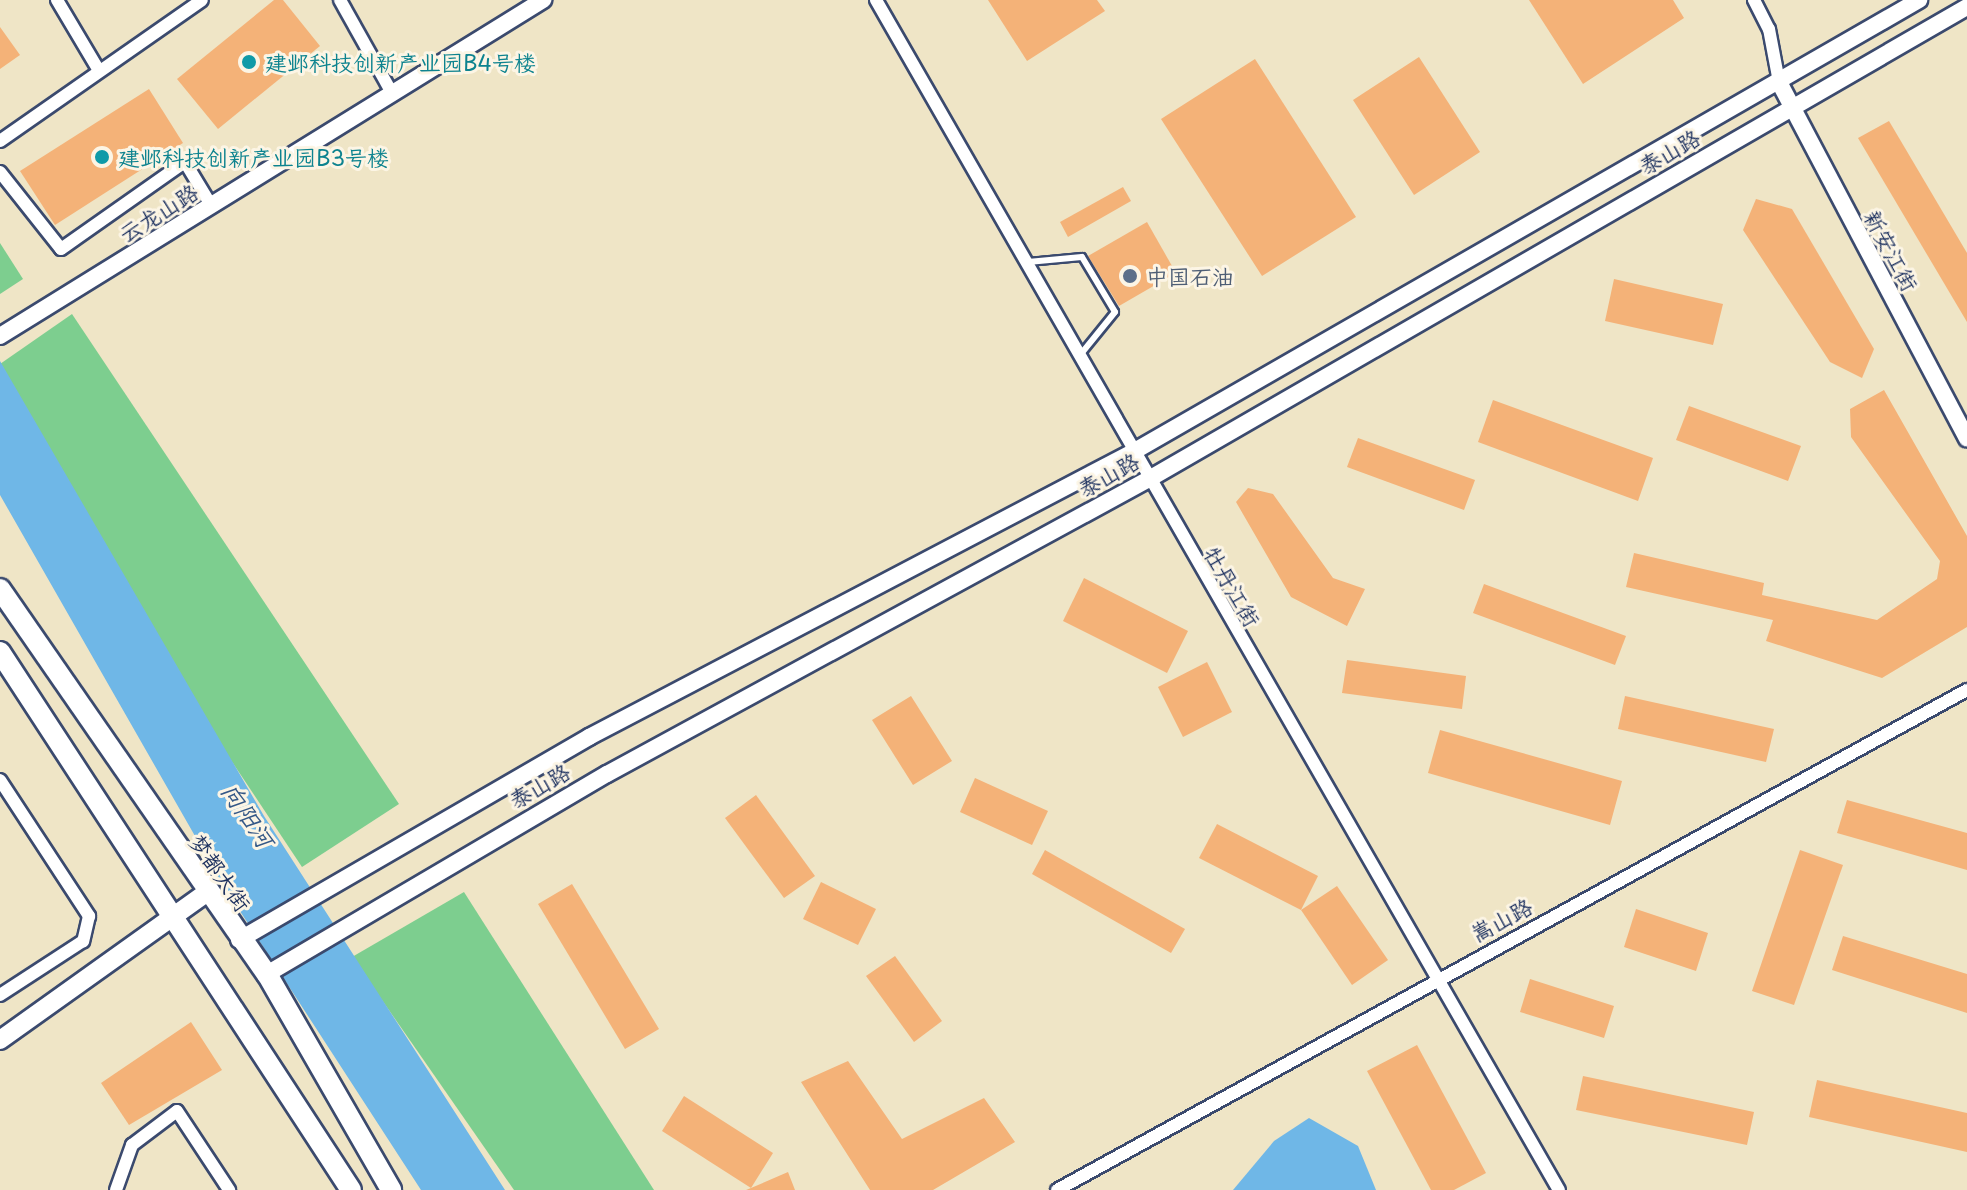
<!DOCTYPE html>
<meta charset="utf-8">
<style>
body{margin:0}
#map{position:relative;width:1967px;height:1190px;overflow:hidden;background:#efe5c6;font-family:"Playpen Sans","LXGW WenKai TC",sans-serif}
div>[style]{position:absolute}
.green>*{inset:0;background:#7dce8f}
.water>*{inset:0;background:#6fb7e7}
.building>*{inset:0;background:#f4b278}
.roads{filter:drop-shadow(2px 0 #3b4a6e) drop-shadow(-2px 0 #3b4a6e) drop-shadow(0 2px #3b4a6e) drop-shadow(0 -2px #3b4a6e)}
.service>*{height:6px;margin:-3px;padding:0 3px;transform-origin:3px;border-radius:3px;background:#fff}
.minor>*{height:12px;margin:-6px;padding:0 6px;transform-origin:6px;border-radius:6px;background:#fff}
.tertiary>*{height:16px;margin:-8px;padding:0 8px;transform-origin:8px;border-radius:8px;background:#fff}
.secondary>*{height:18px;margin:-9px;padding:0 9px;transform-origin:9px;border-radius:9px;background:#fff}
.primary>*{height:20px;margin:-10px;padding:0 10px;transform-origin:10px;border-radius:10px;background:#fff}
.dots>*{width:22px;height:22px;translate:-50% -50%;box-sizing:border-box;border:4px solid #fcf5e5;border-radius:50%}
span{translate:-50% -50%;white-space:nowrap;text-align:center;line-height:1.15;-webkit-text-stroke:6px #fcf5e5;paint-order:stroke}
.culture-label{font-size:22px;color:#0d838f}
.left{translate:0 -50%;text-align:left}
.street-label{font-size:22px;color:#1b2f5e}
.service-label{font-size:22px;color:#4e5e75}
.water-label{font-size:24px;color:#345887;font-style:italic}
</style>
<div id="map">
<div class="green">
<div style="clip-path:polygon(0 243px,23px 279px,0 294px)"></div>
<div style="clip-path:polygon(72px 314px,399px 804px,302px 867px,0 413px,0 364px)"></div>
<div style="clip-path:polygon(464px 892px,654px 1190px,514px 1190px,352px 957px)"></div>
</div>
<div class="water">
<div style="clip-path:polygon(0 361px,264px 816px,505px 1190px,421px 1190px,223px 885px,0 495px)"></div>
<div style="clip-path:polygon(1309px 1118px,1358px 1146px,1376px 1190px,1233px 1190px,1274px 1141px)"></div>
</div>
<div class="building">
<div style="clip-path:polygon(274px 0,283px 0,320px 46px,218px 129px,177px 79px)"></div>
<div style="clip-path:polygon(988px 0,1097px 0,1105px 11px,1027px 61px)"></div>
<div style="clip-path:polygon(1529px 0,1673px 0,1684px 18px,1583px 84px)"></div>
<div style="clip-path:polygon(0 27px,20px 55px,0 69px)"></div>
<div style="clip-path:polygon(1419px 57px,1480px 152px,1414px 195px,1353px 100px)"></div>
<div style="clip-path:polygon(1255px 59px,1356px 217px,1262px 276px,1161px 119px)"></div>
<div style="clip-path:polygon(149px 89px,183px 143px,55px 225px,20px 171px)"></div>
<div style="clip-path:polygon(1889px 121px,1967px 253px,1967px 322px,1858px 138px)"></div>
<div style="clip-path:polygon(1123px 187px,1131px 201px,1068px 237px,1060px 222px)"></div>
<div style="clip-path:polygon(1756px 199px,1792px 209px,1874px 349px,1862px 378px,1830px 362px,1743px 230px)"></div>
<div style="clip-path:polygon(1147px 222px,1176px 273px,1119px 306px,1088px 256px)"></div>
<div style="clip-path:polygon(1614px 279px,1723px 304px,1713px 345px,1605px 321px)"></div>
<div style="clip-path:polygon(1884px 390px,1967px 536px,1967px 627px,1882px 678px,1766px 641px,1773px 620px,1626px 587px,1634px 553px,1764px 583px,1762px 595px,1877px 620px,1937px 579px,1940px 561px,1851px 437px,1850px 409px)"></div>
<div style="clip-path:polygon(1493px 400px,1653px 458px,1638px 501px,1478px 442px)"></div>
<div style="clip-path:polygon(1689px 406px,1801px 446px,1788px 481px,1676px 440px)"></div>
<div style="clip-path:polygon(1358px 438px,1475px 480px,1464px 510px,1347px 467px)"></div>
<div style="clip-path:polygon(1248px 488px,1273px 494px,1333px 578px,1365px 589px,1347px 626px,1291px 597px,1236px 502px)"></div>
<div style="clip-path:polygon(1084px 578px,1188px 631px,1167px 673px,1063px 621px)"></div>
<div style="clip-path:polygon(1484px 584px,1626px 636px,1615px 665px,1473px 613px)"></div>
<div style="clip-path:polygon(1347px 660px,1466px 676px,1462px 709px,1342px 693px)"></div>
<div style="clip-path:polygon(1207px 662px,1232px 712px,1183px 737px,1158px 687px)"></div>
<div style="clip-path:polygon(911px 696px,952px 761px,913px 785px,872px 720px)"></div>
<div style="clip-path:polygon(1625px 696px,1774px 729px,1766px 762px,1618px 729px)"></div>
<div style="clip-path:polygon(1440px 730px,1622px 781px,1610px 825px,1428px 773px)"></div>
<div style="clip-path:polygon(975px 778px,1048px 811px,1032px 845px,960px 812px)"></div>
<div style="clip-path:polygon(756px 795px,815px 876px,784px 898px,725px 818px)"></div>
<div style="clip-path:polygon(1847px 800px,1967px 833px,1967px 870px,1837px 833px)"></div>
<div style="clip-path:polygon(1217px 824px,1318px 876px,1301px 910px,1199px 858px)"></div>
<div style="clip-path:polygon(1045px 850px,1185px 929px,1171px 953px,1032px 874px)"></div>
<div style="clip-path:polygon(1800px 850px,1843px 865px,1794px 1005px,1752px 991px)"></div>
<div style="clip-path:polygon(821px 882px,876px 909px,858px 945px,803px 919px)"></div>
<div style="clip-path:polygon(572px 884px,659px 1029px,625px 1049px,538px 904px)"></div>
<div style="clip-path:polygon(1337px 886px,1388px 960px,1352px 985px,1301px 910px)"></div>
<div style="clip-path:polygon(1636px 909px,1708px 933px,1696px 971px,1624px 947px)"></div>
<div style="clip-path:polygon(1843px 936px,1967px 974px,1967px 1013px,1832px 970px)"></div>
<div style="clip-path:polygon(895px 956px,942px 1021px,914px 1042px,866px 976px)"></div>
<div style="clip-path:polygon(1530px 979px,1614px 1006px,1604px 1038px,1520px 1012px)"></div>
<div style="clip-path:polygon(191px 1022px,222px 1070px,129px 1125px,101px 1083px)"></div>
<div style="clip-path:polygon(1417px 1045px,1486px 1173px,1454px 1190px,1431px 1190px,1367px 1071px)"></div>
<div style="clip-path:polygon(848px 1061px,902px 1139px,984px 1098px,1015px 1142px,933px 1190px,870px 1190px,801px 1082px)"></div>
<div style="clip-path:polygon(1583px 1076px,1754px 1112px,1747px 1145px,1576px 1110px)"></div>
<div style="clip-path:polygon(1817px 1080px,1967px 1113px,1967px 1152px,1809px 1117px)"></div>
<div style="clip-path:polygon(684px 1096px,773px 1153px,751px 1188px,662px 1131px)"></div>
<div style="clip-path:polygon(788px 1172px,795px 1190px,746px 1190px,751px 1188px)"></div>
</div>
<div class="roads">
<div class="service">
<div style="left:1028px;top:262px;width:54px;rotate:-5.3deg"></div>
<div style="left:1082px;top:257px;width:64px;rotate:59deg"></div>
<div style="left:1115px;top:312px;width:54px;rotate:129deg"></div>
</div>
<div class="minor">
<div style="left:57px;top:0;width:80px;rotate:59.3deg"></div>
<div style="left:340px;top:0;width:107px;rotate:60.8deg"></div>
<div style="left:876px;top:0;width:1372px;rotate:60.15deg"></div>
<div style="left:1754px;top:0;width:33px;rotate:63deg"></div>
<div style="left:1769px;top:29px;width:54px;rotate:79.3deg"></div>
<div style="left:0;top:141px;width:246px;rotate:-34.9deg"></div>
<div style="left:0;top:172px;width:98px;rotate:51.6deg"></div>
<div style="left:61px;top:249px;width:151px;rotate:-35.1deg"></div>
<div style="left:185px;top:162px;width:50px;rotate:58.8deg"></div>
<div style="left:0;top:780px;width:163px;rotate:56.8deg"></div>
<div style="left:89px;top:916px;width:26px;rotate:103deg"></div>
<div style="left:83px;top:941px;width:99px;rotate:147deg"></div>
<div style="left:116px;top:1190px;width:48px;rotate:-70.4deg"></div>
<div style="left:132px;top:1145px;width:56px;rotate:-37.1deg"></div>
<div style="left:177px;top:1111px;width:95px;rotate:56.6deg"></div>
<div style="left:1057px;top:1190px;width:1038px;rotate:-28.79deg"></div>
</div>
<div class="tertiary">
<div style="left:1779px;top:82px;width:403px;rotate:62.2deg"></div>
<div style="left:0;top:336px;width:639px;rotate:-31.75deg"></div>
<div style="left:239px;top:940px;width:405px;rotate:-30.1deg"></div>
<div style="left:589px;top:737px;width:614px;rotate:-27.65deg"></div>
<div style="left:1133px;top:452px;width:907px;rotate:-29.9deg"></div>
<div style="left:267px;top:974px;width:394px;rotate:-30.5deg"></div>
<div style="left:607px;top:774px;width:617px;rotate:-28.56deg"></div>
<div style="left:1149px;top:479px;width:944px;rotate:-29.99deg"></div>
</div>
<div class="secondary">
<div style="left:0;top:1040px;width:252px;rotate:-35.5deg"></div>
</div>
<div class="primary">
<div style="left:0;top:589px;width:469px;rotate:55.3deg"></div>
<div style="left:267px;top:974px;width:249px;rotate:60.1deg"></div>
<div style="left:0;top:652px;width:642px;rotate:56.88deg"></div>
</div>
</div>
<div class="dots">
<div style="left:249px;top:62px;background:#0f9aa8"></div>
<div style="left:102px;top:157px;background:#0f9aa8"></div>
<div style="left:1130px;top:276px;background:#5c6f8a"></div>
</div>
<div class="culture-label">
<span class="left" style="left:265px;top:62px">建邺科技创新产业园B4号楼</span>
<span class="left" style="left:118px;top:157px">建邺科技创新产业园B3号楼</span>
</div>
<div class="street-label">
<span style="left:1669px;top:151px;rotate:-30deg">泰山路</span>
<span style="left:158px;top:212px;rotate:-32deg">云龙山路</span>
<span style="left:1892px;top:250px;rotate:62deg">新安江街</span>
<span style="left:1108px;top:474px;rotate:-29deg">泰山路</span>
<span style="left:1233px;top:586px;rotate:60deg">牡丹江街</span>
<span style="left:539px;top:785px;rotate:-30deg">泰山路</span>
<span style="left:221px;top:872px;rotate:55deg">梦都大街</span>
<span style="left:1501px;top:919px;rotate:-28deg">嵩山路</span>
</div>
<div class="service-label">
<span class="left" style="left:1146px;top:276px">中国石油</span>
</div>
<div class="water-label">
<span style="left:248px;top:815px;rotate:56deg">向阳河</span>
</div>
</div>
